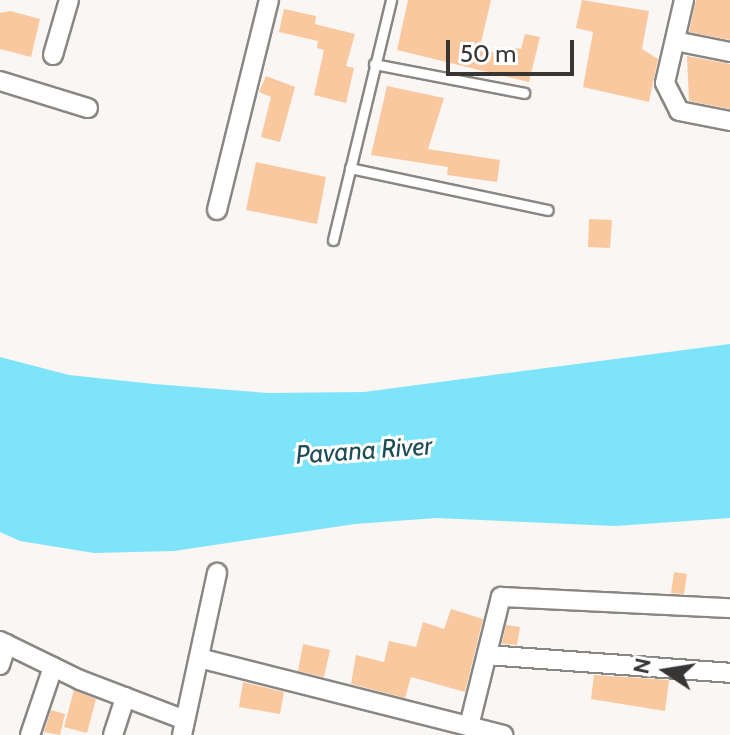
<!DOCTYPE html>
<style>
body{margin:0}
#map{position:relative;width:730px;height:735px;overflow:hidden;background:#f9f6f3;font-family:Cabin,sans-serif}
div>[style]{position:absolute}
.water>*{inset:0;background:#7ee4f9}
.building>*{inset:0;background:#fac89e}
.roads{filter:drop-shadow(2px 0 #898784) drop-shadow(-2px 0 #898784) drop-shadow(0 2px #898784) drop-shadow(0 -2px #898784)}
.service>*{height:9px;margin:-4.5px;padding:0 4.5px;transform-origin:4.5px;border-radius:4.5px;background:#fff}
.minor>*{height:18px;margin:-9px;padding:0 9px;transform-origin:9px;border-radius:9px;background:#fff}
span{translate:-50% -50%;white-space:nowrap;text-align:center;line-height:1.15;-webkit-text-stroke:6px #fff;paint-order:stroke}
.water-label{font-size:26px;color:#1f4d56;font-style:italic}
.north{position:absolute;left:626px;top:631px;width:80px;height:80px;-webkit-text-stroke:6px #fff;paint-order:stroke;rotate:282deg;font-size:22px;font-weight:700;line-height:32px;text-align:center;color:#373635}
.north::after{content:'';display:block;margin:auto;width:28px;height:36px;background:#373635;clip-path:polygon(50% 0,100% 100%,50% 72%,0 100%)}
.scale{position:absolute;left:446px;top:40px;width:128px;height:36px;box-sizing:border-box;border:4px solid #373635;border-top:0;padding-left:10px;font-size:24px;line-height:28px;white-space:nowrap;color:#373635;-webkit-text-stroke:6px #fff;paint-order:stroke}
</style>
<div id="map">
<div class="water">
<div style="clip-path:polygon(730px 344px,730px 518px,615px 526px,436px 518px,355px 524px,174px 551px,94px 553px,20px 541px,0 532px,0 357px,69px 375px,154px 384px,268px 393px,364px 392px)"></div>
</div>
<div class="building">
<div style="clip-path:polygon(408px 0,491px 0,479px 51px,512px 54px,515px 48px,521px 49px,525px 34px,540px 37px,529px 82px,397px 50px)"></div>
<div style="clip-path:polygon(582px 0,649px 11px,642px 49px,658px 59px,649px 102px,583px 87px,593px 32px,576px 28px)"></div>
<div style="clip-path:polygon(696px 0,730px 0,730px 40px,689px 32px)"></div>
<div style="clip-path:polygon(284px 9px,316px 16px,315px 24px,355px 34px,346px 66px,354px 68px,346px 103px,314px 95px,324px 50px,317px 48px,318px 41px,279px 32px)"></div>
<div style="clip-path:polygon(10px 11px,40px 19px,31px 57px,0 49px,0 13px)"></div>
<div style="clip-path:polygon(687px 56px,730px 64px,730px 109px,689px 101px)"></div>
<div style="clip-path:polygon(266px 76px,295px 87px,280px 142px,261px 137px,271px 97px,259px 92px)"></div>
<div style="clip-path:polygon(387px 86px,444px 98px,428px 149px,500px 160px,497px 182px,447px 175px,448px 167px,371px 155px)"></div>
<div style="clip-path:polygon(256px 162px,326px 177px,317px 224px,246px 210px)"></div>
<div style="clip-path:polygon(589px 219px,612px 220px,610px 248px,588px 247px)"></div>
<div style="clip-path:polygon(674px 572px,687px 574px,684px 594px,671px 593px)"></div>
<div style="clip-path:polygon(451px 609px,483px 619px,465px 692px,411px 677px,405px 698px,351px 684px,356px 655px,384px 662px,389px 641px,416px 647px,423px 622px,444px 629px)"></div>
<div style="clip-path:polygon(506px 625px,520px 627px,517px 645px,502px 644px)"></div>
<div style="clip-path:polygon(303px 644px,330px 650px,324px 677px,298px 671px)"></div>
<div style="clip-path:polygon(594px 675px,669px 680px,665px 711px,591px 699px)"></div>
<div style="clip-path:polygon(243px 682px,284px 692px,280px 714px,239px 707px)"></div>
<div style="clip-path:polygon(74px 690px,96px 699px,87px 733px,64px 727px)"></div>
<div style="clip-path:polygon(51px 710px,65px 714px,60px 735px,44px 732px)"></div>
</div>
<div class="roads">
<div class="service">
<div style="left:374px;top:64px;width:153px;rotate:10.9deg"></div>
<div style="left:350px;top:168px;width:202px;rotate:12deg"></div>
<div style="left:333px;top:240px;width:247px;rotate:-76.4deg"></div>
</div>
<div class="minor">
<div style="left:684px;top:0;width:85px;rotate:102.9deg"></div>
<div style="left:665px;top:83px;width:31px;rotate:63deg"></div>
<div style="left:679px;top:111px;width:52px;rotate:11.1deg"></div>
<div style="left:675px;top:41px;width:56px;rotate:11.3deg"></div>
<div style="left:53px;top:55px;width:57px;rotate:-73.8deg"></div>
<div style="left:0;top:81px;width:92px;rotate:17.1deg"></div>
<div style="left:217px;top:210px;width:216px;rotate:-76.1deg"></div>
<div style="left:0;top:641px;width:89px;rotate:26deg"></div>
<div style="left:80px;top:680px;width:112px;rotate:20.9deg"></div>
<div style="left:487px;top:655px;width:244px;rotate:4.2deg"></div>
<div style="left:199px;top:658px;width:314px;rotate:14.2deg"></div>
<div style="left:0;top:665px;width:22px;rotate:-72deg"></div>
<div style="left:469px;top:726px;width:133px;rotate:-76.1deg"></div>
<div style="left:501px;top:597px;width:229px;rotate:2.8deg"></div>
<div style="left:30px;top:735px;width:72px;rotate:-71.3deg"></div>
<div style="left:113px;top:735px;width:40px;rotate:-72deg"></div>
<div style="left:182px;top:735px;width:166px;rotate:-77.8deg"></div>
</div>
</div>
<div class="water-label">
<span style="left:364px;top:451px;rotate:-4deg">Pavana River</span>
</div>
<div class="north">N</div>
<div class="scale">50 m</div>
</div>
